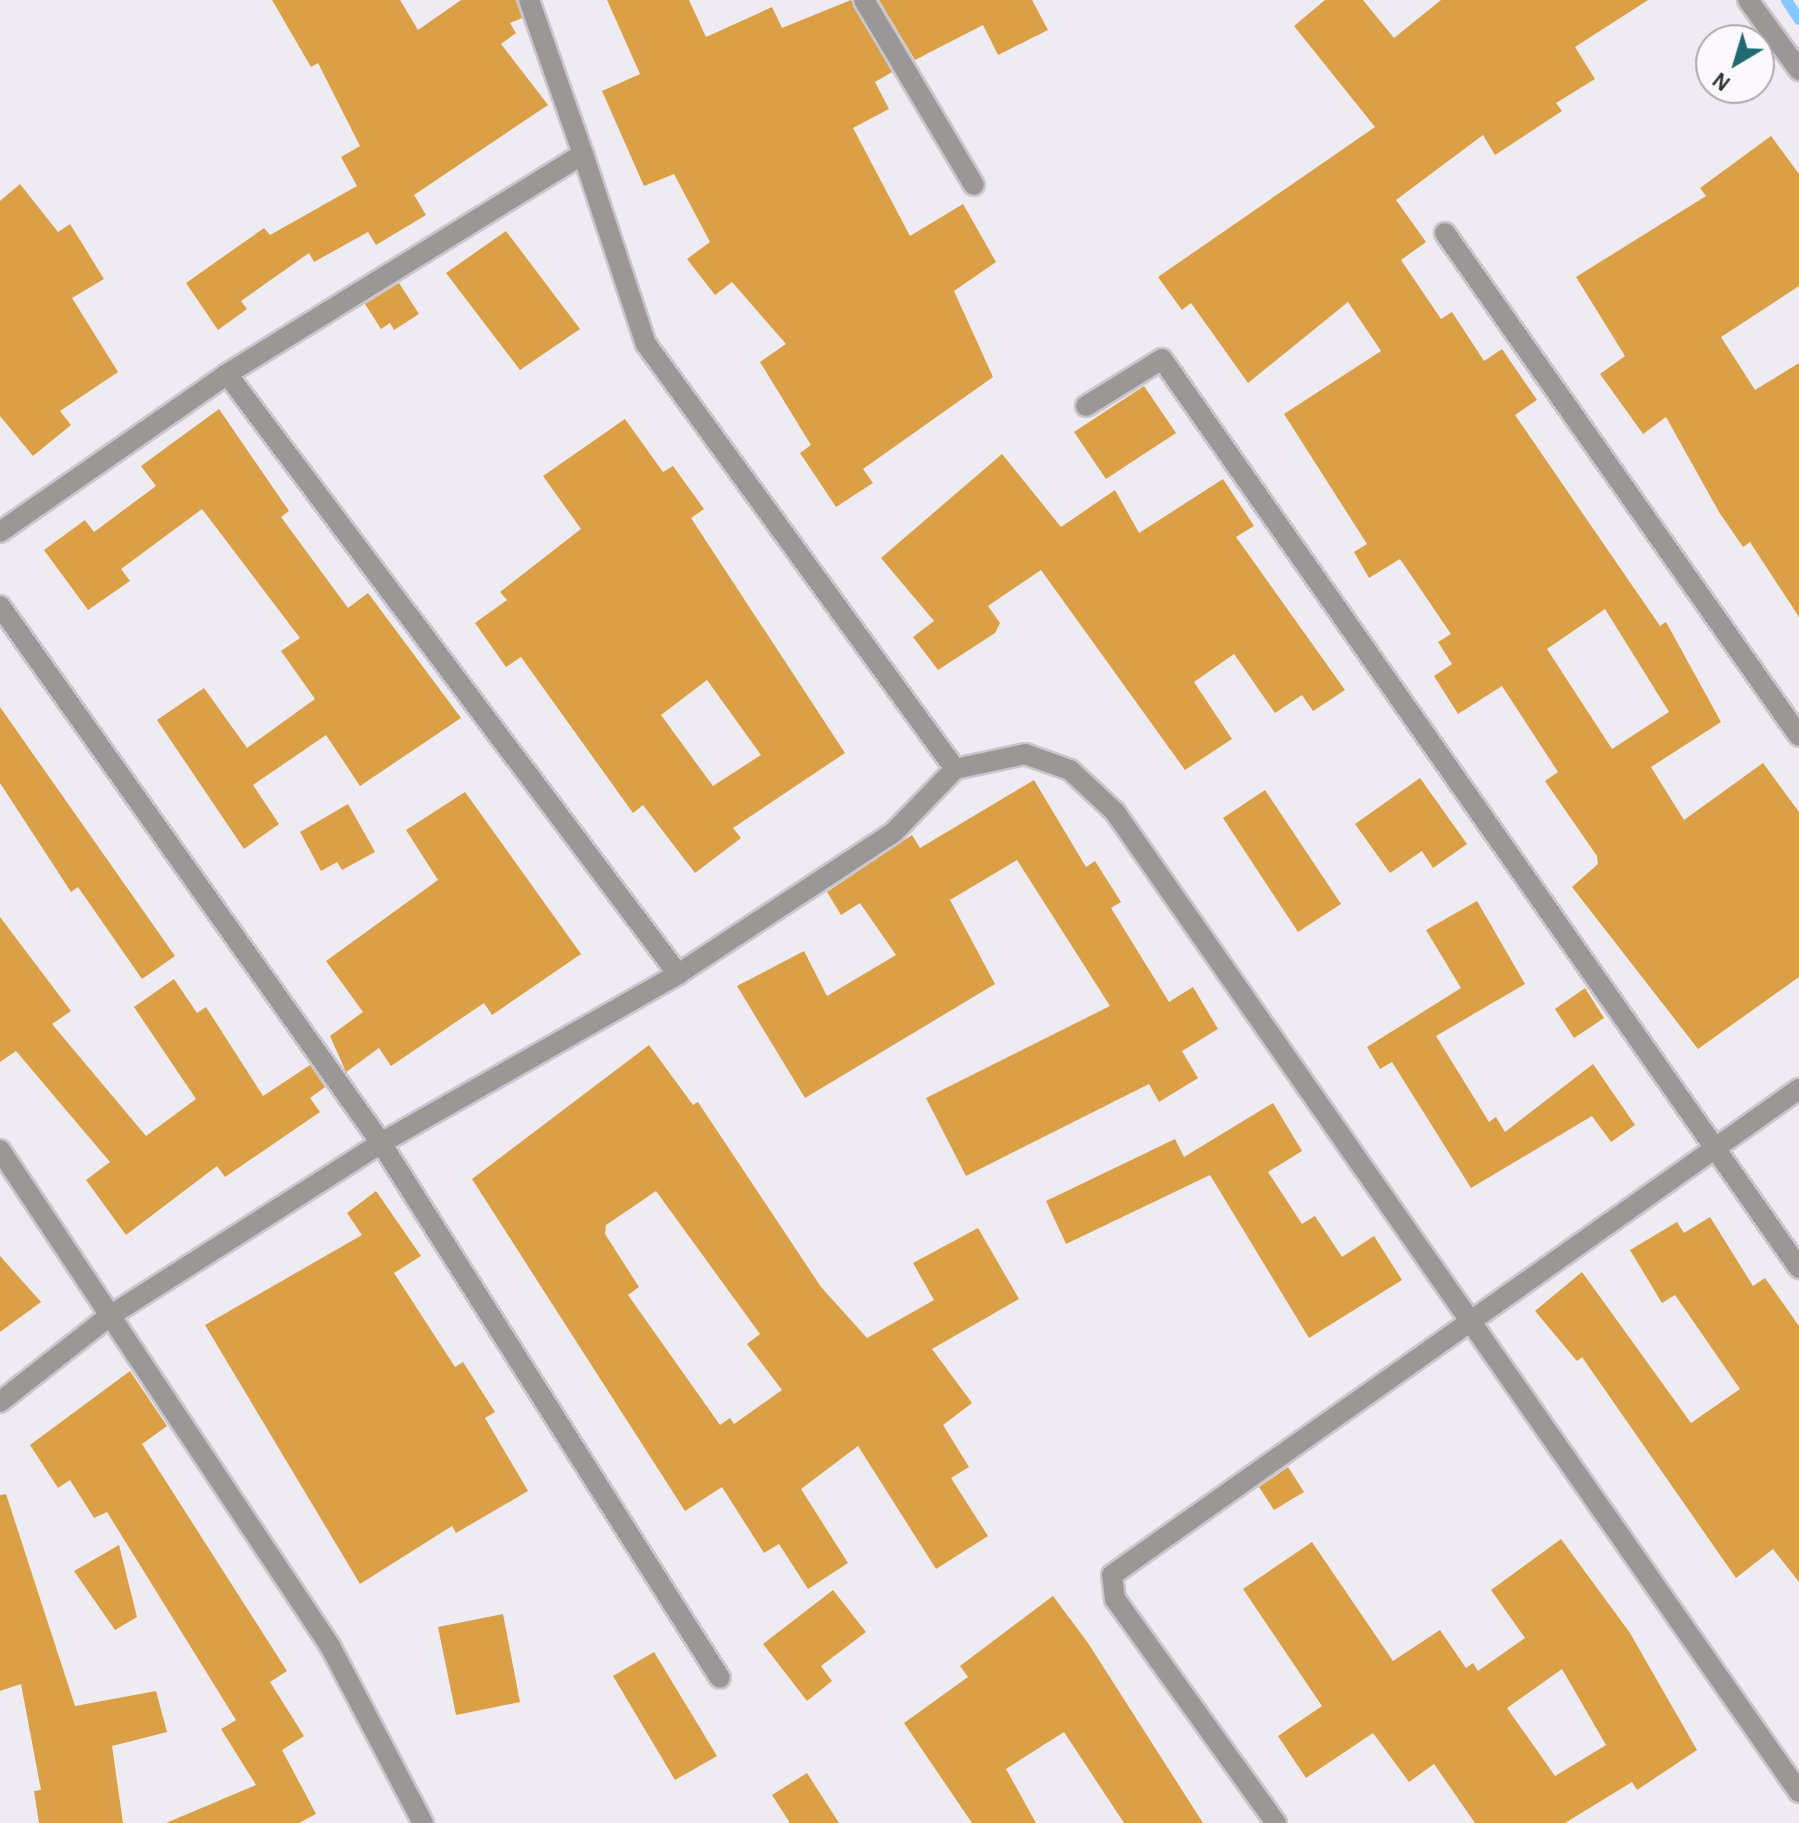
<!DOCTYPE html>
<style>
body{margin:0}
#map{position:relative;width:1799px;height:1823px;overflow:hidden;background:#efebf2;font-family:"Alegreya Sans",sans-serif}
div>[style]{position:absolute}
.stream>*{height:11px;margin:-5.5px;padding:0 5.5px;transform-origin:5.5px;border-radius:5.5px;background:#86c7fc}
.building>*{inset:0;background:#dba046}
.roads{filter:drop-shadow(2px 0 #cac6cd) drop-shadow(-2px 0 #cac6cd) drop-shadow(0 2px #cac6cd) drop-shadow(0 -2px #cac6cd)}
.minor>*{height:20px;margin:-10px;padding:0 10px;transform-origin:10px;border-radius:10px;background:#9b9797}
span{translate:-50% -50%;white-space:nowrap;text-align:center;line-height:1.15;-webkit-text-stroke:7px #fcf9fe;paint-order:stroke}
.north{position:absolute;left:1695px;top:24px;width:80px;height:80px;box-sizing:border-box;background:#fcf9fe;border:2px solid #adaaae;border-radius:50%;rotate:218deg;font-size:22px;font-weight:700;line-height:32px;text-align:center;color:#363437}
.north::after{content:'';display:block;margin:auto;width:28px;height:36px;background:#206b72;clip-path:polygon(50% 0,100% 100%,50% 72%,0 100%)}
</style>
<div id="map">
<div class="stream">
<div style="left:1786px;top:0;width:23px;rotate:56deg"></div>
</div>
<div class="building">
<div style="clip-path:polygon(272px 0,400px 0,418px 30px,461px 0,516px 0,522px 18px,510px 23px,516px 33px,501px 44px,548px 105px,414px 195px,426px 215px,376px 245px,368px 232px,314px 262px,309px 253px,241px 301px,247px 309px,218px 330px,186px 283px,264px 228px,270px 235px,357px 186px,341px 157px,360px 146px,318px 63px,311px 67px)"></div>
<div style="clip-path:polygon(607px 0,689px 0,706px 37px,772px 7px,782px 28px,851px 0,892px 72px,875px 82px,889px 109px,853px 128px,910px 236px,963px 204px,996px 262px,954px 291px,993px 377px,863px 469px,873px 483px,836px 507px,800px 453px,811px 445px,760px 362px,786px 344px,732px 282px,715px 295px,687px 259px,710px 242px,674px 174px,644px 186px,602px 91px,640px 74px)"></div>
<div style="clip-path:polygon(879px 0,1032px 0,1048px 30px,998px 55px,983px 25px,915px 60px)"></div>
<div style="clip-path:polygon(evenodd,1325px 0,1363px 0,1394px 38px,1441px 0,1648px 0,1575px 47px,1595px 79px,1556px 103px,1562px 111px,1495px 155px,1483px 135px,1396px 200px,1426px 242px,1401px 260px,1441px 319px,1452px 312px,1484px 361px,1502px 349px,1537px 400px,1515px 415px,1660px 626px,1666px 622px,1721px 722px,1651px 767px,1684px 820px,1763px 763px,1799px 812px,1799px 977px,1698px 1049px,1572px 887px,1598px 864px,1597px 856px,1545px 781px,1558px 772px,1502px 686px,1458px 714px,1434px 676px,1452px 664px,1438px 642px,1451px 634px,1400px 559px,1369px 578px,1354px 552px,1367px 544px,1284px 414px,1381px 351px,1348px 302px,1248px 383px,1191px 303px,1182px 310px,1158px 277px,1375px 127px,1294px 26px,1325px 0,1605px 609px,1669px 712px,1612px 749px,1547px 649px,1605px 609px)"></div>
<div style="clip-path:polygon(1771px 136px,1799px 174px,1799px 286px,1721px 337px,1755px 390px,1799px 363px,1799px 617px,1750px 542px,1743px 547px,1719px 512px,1666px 417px,1643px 434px,1600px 374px,1625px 356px,1576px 277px,1706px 196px,1700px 188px)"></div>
<div style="clip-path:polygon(20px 184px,58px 232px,70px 224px,104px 279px,72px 298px,118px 372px,60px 411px,71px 425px,33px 456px,0 416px,0 201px)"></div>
<div style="clip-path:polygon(506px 231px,580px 329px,520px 370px,446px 273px)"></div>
<div style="clip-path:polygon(399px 283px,419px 314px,394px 330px,390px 323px,381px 329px,365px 304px)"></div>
<div style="clip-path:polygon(1144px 386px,1176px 433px,1106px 479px,1074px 432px)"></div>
<div style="clip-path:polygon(219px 409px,289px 511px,281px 517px,348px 608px,368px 593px,461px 718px,360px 786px,326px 735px,253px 785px,279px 824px,244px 849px,157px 720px,204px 688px,247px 748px,315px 699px,281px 651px,300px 638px,202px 509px,121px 569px,130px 581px,88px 610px,44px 550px,85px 520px,94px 532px,156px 486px,141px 466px)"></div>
<div style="clip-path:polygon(evenodd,625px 419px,663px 472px,673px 466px,704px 509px,691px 518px,845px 753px,733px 828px,741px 838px,695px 873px,643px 805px,633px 813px,521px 657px,506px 667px,475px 623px,507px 600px,500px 592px,581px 529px,543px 476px,625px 419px,707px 680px,761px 755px,713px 786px,661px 715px,707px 680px)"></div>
<div style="clip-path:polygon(1002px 454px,1061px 527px,1115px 490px,1139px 533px,1223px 479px,1254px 526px,1236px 537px,1345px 690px,1313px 711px,1302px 695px,1275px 713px,1234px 654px,1194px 682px,1232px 739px,1185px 770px,1041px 570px,988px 606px,1000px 623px,995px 633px,938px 670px,913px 637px,934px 621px,881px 558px)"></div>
<div style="clip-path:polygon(0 707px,175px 956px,142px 979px,78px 887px,71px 892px,0 783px)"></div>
<div style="clip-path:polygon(1420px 778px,1467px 844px,1433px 868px,1422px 851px,1390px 873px,1355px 824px)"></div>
<div style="clip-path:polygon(1034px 780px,1086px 867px,1095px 861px,1121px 902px,1111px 908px,1169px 1002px,1193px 987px,1218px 1029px,1182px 1051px,1198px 1078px,1159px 1102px,1149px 1084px,966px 1176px,926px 1098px,1110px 1006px,1017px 860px,950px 900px,995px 984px,805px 1098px,737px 986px,804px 951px,827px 996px,896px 955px,860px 903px,841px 915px,827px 892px,912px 835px,920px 848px)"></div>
<div style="clip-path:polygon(1265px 790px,1341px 904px,1298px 932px,1223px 818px)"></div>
<div style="clip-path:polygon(465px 792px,581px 954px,492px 1015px,484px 1003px,391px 1066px,379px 1048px,346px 1072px,330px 1036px,363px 1012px,326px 961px,438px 880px,406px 830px)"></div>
<div style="clip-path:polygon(348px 804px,375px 852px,342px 870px,337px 862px,321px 871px,300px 832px)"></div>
<div style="clip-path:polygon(1477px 901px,1525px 984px,1436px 1036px,1489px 1122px,1496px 1117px,1505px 1132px,1593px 1064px,1635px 1125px,1611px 1142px,1592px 1116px,1471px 1188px,1392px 1062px,1380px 1069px,1367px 1047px,1461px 988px,1426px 930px)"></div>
<div style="clip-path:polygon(0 917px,71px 1011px,52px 1024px,146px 1136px,196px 1099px,134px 1007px,174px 979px,197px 1013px,206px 1007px,263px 1096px,310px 1065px,325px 1087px,310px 1098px,320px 1112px,225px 1177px,217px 1166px,126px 1235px,86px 1180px,110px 1162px,16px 1051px,0 1062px)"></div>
<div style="clip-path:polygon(1585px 988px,1604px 1018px,1574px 1038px,1555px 1009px)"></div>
<div style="clip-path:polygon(evenodd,649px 1045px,693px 1105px,698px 1102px,821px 1287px,867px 1338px,934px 1300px,913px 1263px,978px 1228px,1019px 1299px,932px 1349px,972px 1403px,943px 1425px,969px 1467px,951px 1478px,988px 1536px,936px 1569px,858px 1446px,801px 1489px,848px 1563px,808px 1589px,779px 1544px,764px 1553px,722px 1487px,685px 1511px,472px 1179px,649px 1045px,656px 1191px,760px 1334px,747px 1344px,782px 1390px,734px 1424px,730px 1418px,720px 1425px,628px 1295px,639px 1287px,605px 1234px,606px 1225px,656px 1191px)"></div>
<div style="clip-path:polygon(1273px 1103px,1302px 1151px,1268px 1172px,1302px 1224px,1315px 1216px,1342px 1257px,1374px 1236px,1402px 1280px,1309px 1338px,1210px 1175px,1066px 1244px,1046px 1201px,1175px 1139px,1184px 1157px)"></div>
<div style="clip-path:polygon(376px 1191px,421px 1256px,394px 1273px,455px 1367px,463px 1362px,495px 1412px,485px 1418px,528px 1491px,456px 1533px,452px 1526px,360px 1584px,205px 1325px,362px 1235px,347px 1213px)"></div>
<div style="clip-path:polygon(1710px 1217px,1753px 1286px,1765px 1278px,1799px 1326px,1799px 1582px,1773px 1549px,1736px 1578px,1582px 1357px,1577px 1361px,1535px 1311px,1582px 1272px,1691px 1423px,1740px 1389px,1675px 1295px,1662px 1303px,1630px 1250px,1677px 1222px,1684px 1233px)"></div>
<div style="clip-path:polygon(0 1256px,41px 1302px,0 1332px)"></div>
<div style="clip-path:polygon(130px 1371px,167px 1426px,142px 1444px,287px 1671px,270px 1682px,304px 1736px,282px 1750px,316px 1814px,299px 1823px,166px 1823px,256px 1785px,221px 1729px,236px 1720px,107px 1512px,94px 1518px,70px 1480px,58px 1488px,30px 1445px)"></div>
<div style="clip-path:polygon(1288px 1467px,1304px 1492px,1274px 1510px,1259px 1487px)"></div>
<div style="clip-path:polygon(6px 1494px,75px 1706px,156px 1691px,167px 1732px,112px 1746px,123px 1823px,39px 1823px,34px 1791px,41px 1790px,21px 1684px,0 1691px,0 1495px)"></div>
<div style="clip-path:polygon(evenodd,1561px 1539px,1630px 1633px,1697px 1750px,1637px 1790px,1632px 1782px,1565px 1823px,1475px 1823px,1434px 1764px,1409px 1782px,1373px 1733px,1306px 1778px,1278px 1736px,1322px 1706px,1243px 1589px,1312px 1542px,1393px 1661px,1440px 1630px,1466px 1668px,1473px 1663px,1478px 1671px,1525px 1638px,1491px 1590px,1561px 1539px,1562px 1669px,1606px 1745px,1555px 1776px,1507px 1708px,1562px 1669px)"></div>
<div style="clip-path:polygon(119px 1545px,137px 1617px,115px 1630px,74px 1571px)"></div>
<div style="clip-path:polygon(833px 1590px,866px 1632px,821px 1666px,832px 1681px,807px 1701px,763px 1644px)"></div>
<div style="clip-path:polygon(1053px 1596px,1088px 1643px,1203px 1823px,1124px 1823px,1064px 1732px,1006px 1769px,1036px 1823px,972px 1823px,904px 1723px,968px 1677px,960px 1666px)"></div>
<div style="clip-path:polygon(503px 1614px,520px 1702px,456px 1715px,438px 1627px)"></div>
<div style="clip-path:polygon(654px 1652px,717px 1756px,675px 1780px,613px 1676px)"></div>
<div style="clip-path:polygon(807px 1773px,839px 1823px,790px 1823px,772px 1795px)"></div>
</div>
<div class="roads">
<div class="minor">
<div style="left:864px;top:0;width:215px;rotate:59.3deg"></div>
<div style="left:1748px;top:0;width:87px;rotate:53.9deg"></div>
<div style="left:583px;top:154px;width:200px;rotate:71.7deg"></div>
<div style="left:646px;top:344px;width:525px;rotate:53.98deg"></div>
<div style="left:1445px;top:233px;width:615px;rotate:54.86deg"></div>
<div style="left:227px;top:374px;width:751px;rotate:53.07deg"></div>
<div style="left:1086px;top:406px;width:89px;rotate:-31.7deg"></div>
<div style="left:1162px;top:359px;width:1110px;rotate:54.98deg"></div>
<div style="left:0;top:532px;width:277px;rotate:-34.8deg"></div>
<div style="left:227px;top:374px;width:418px;rotate:-31.7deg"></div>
<div style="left:583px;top:154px;width:163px;rotate:-109.3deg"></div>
<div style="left:0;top:606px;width:658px;rotate:54.64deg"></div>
<div style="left:381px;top:1143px;width:633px;rotate:57.64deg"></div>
<div style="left:0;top:1150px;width:596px;rotate:56.36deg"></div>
<div style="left:330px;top:1646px;width:200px;rotate:62.3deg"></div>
<div style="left:0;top:1402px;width:137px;rotate:-38.2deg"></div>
<div style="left:108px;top:1317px;width:324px;rotate:-32.5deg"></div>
<div style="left:381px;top:1143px;width:342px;rotate:-29.6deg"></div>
<div style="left:678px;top:974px;width:258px;rotate:-33.3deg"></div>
<div style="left:894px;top:832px;width:88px;rotate:-45.9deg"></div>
<div style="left:955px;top:769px;width:72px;rotate:-12.1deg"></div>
<div style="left:1025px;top:754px;width:48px;rotate:19.6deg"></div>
<div style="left:1070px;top:770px;width:62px;rotate:43deg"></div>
<div style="left:1115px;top:812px;width:1195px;rotate:55.09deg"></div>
<div style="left:1276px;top:1823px;width:276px;rotate:-125.7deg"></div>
<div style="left:1115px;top:1599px;width:24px;rotate:-97deg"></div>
<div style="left:1112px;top:1575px;width:842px;rotate:-35.28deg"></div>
</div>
</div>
<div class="north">N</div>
</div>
